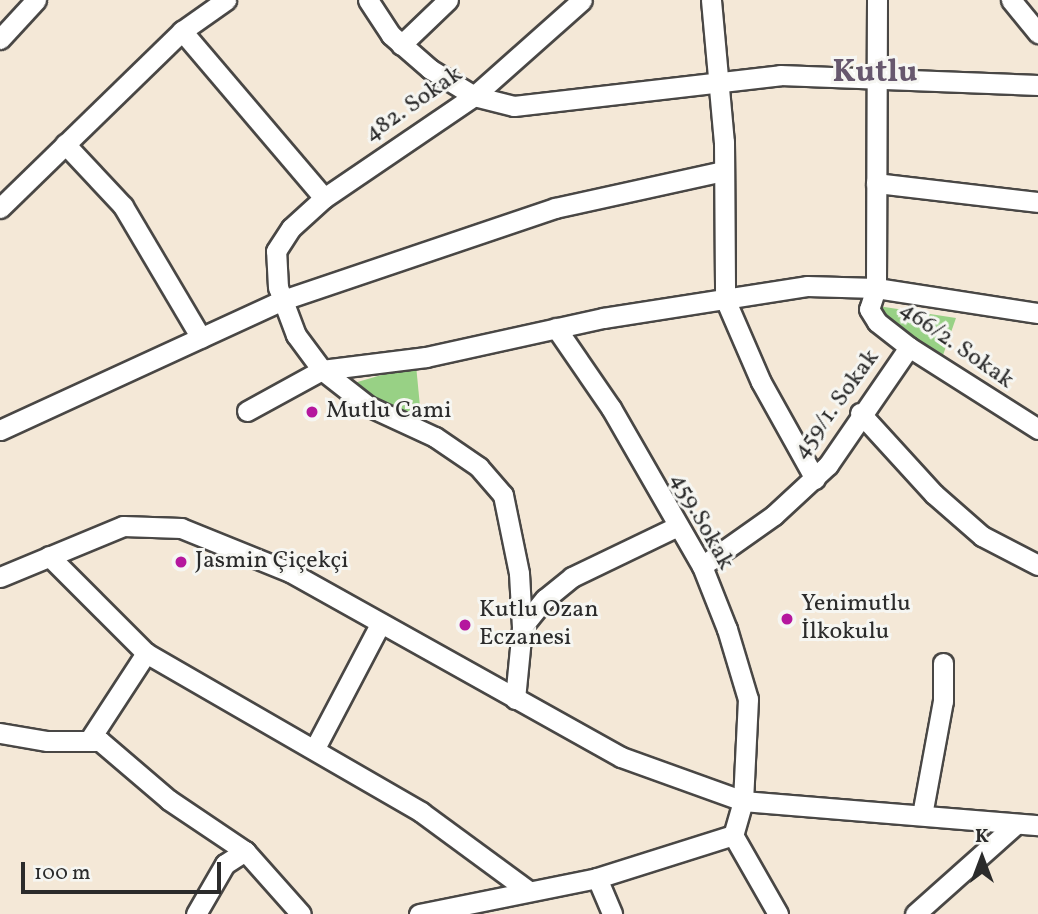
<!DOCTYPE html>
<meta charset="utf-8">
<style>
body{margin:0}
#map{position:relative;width:1038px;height:914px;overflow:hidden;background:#f4e8d7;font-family:Vollkorn,serif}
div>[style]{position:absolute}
.green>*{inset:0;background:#98d185}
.roads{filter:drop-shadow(2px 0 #494745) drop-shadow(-2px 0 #494745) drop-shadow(0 2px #494745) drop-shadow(0 -2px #494745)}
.minor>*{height:19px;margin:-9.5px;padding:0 9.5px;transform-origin:9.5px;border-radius:9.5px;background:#fff}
.dots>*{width:19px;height:19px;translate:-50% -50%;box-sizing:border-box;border:4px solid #f6f6f2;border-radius:50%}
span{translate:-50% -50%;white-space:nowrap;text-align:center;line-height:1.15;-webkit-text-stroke:6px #f6f6f2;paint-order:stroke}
.street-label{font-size:24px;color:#2b2b2b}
.poi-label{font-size:24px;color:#2b2b2b}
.left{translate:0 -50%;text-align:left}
.district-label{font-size:32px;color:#67586e;font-weight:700}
.north{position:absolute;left:947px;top:823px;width:70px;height:70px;-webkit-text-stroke:5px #f6f6f2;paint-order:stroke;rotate:0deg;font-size:19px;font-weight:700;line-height:28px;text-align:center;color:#2b2b2b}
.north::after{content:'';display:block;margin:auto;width:24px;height:32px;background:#2b2b2b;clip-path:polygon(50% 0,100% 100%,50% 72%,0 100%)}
.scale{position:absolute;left:21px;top:862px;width:200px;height:32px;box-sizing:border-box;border:4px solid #2b2b2b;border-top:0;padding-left:9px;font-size:21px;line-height:24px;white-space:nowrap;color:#2b2b2b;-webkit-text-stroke:5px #f6f6f2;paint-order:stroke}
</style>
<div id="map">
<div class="green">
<div style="clip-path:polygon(878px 306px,956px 318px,942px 358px,880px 314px)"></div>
<div style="clip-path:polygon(416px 365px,421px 417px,388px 407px,354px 383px)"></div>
</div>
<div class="roads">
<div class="minor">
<div style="left:368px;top:0;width:42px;rotate:56.7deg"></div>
<div style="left:391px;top:35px;width:52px;rotate:41.1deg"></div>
<div style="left:430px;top:69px;width:52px;rotate:31.5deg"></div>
<div style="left:474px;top:96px;width:41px;rotate:14deg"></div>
<div style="left:514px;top:106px;width:268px;rotate:-6.6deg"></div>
<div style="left:780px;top:75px;width:258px;rotate:2.2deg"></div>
<div style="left:711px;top:0;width:143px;rotate:84.8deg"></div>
<div style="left:724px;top:142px;width:157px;rotate:89.6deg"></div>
<div style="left:725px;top:299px;width:90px;rotate:66.6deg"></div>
<div style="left:761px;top:382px;width:111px;rotate:60.9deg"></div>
<div style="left:877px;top:0;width:288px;rotate:90.2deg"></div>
<div style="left:876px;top:288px;width:22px;rotate:108deg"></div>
<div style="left:869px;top:309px;width:15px;rotate:58deg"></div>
<div style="left:877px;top:322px;width:41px;rotate:38deg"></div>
<div style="left:909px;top:347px;width:153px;rotate:32.4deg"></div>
<div style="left:1011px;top:0;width:43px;rotate:50.7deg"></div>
<div style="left:182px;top:31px;width:219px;rotate:49.6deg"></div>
<div style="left:0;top:39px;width:53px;rotate:-47.3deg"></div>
<div style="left:401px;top:45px;width:65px;rotate:-43.8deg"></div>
<div style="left:65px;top:144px;width:85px;rotate:46.9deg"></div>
<div style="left:123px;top:206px;width:153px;rotate:59.4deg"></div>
<div style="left:876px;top:183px;width:163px;rotate:6.7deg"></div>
<div style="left:0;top:208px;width:254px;rotate:-44.2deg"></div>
<div style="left:182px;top:31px;width:54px;rotate:-35.2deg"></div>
<div style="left:556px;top:328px;width:97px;rotate:55.5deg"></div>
<div style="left:611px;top:408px;width:182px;rotate:60.1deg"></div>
<div style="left:702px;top:566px;width:68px;rotate:68.4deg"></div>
<div style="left:727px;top:629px;width:73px;rotate:73.3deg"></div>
<div style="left:748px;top:699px;width:102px;rotate:92.8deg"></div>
<div style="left:743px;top:801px;width:35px;rotate:106deg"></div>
<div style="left:733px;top:835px;width:91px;rotate:60.3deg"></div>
<div style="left:247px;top:411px;width:85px;rotate:-28.7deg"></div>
<div style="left:322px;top:370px;width:105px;rotate:-7.1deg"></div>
<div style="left:426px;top:357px;width:181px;rotate:-12.4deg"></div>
<div style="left:603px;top:318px;width:206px;rotate:-8.9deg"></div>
<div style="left:807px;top:286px;width:69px;rotate:1.7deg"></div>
<div style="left:876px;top:288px;width:164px;rotate:8.8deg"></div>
<div style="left:860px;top:413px;width:110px;rotate:47.6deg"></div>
<div style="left:934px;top:494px;width:64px;rotate:41.2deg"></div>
<div style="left:982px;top:536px;width:63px;rotate:27.4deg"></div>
<div style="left:0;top:430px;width:311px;rotate:-24.7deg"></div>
<div style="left:283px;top:300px;width:287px;rotate:-18.7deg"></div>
<div style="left:555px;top:208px;width:172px;rotate:-12.4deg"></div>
<div style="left:49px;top:556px;width:137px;rotate:45deg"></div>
<div style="left:146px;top:653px;width:318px;rotate:30deg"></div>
<div style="left:421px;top:812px;width:132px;rotate:36.3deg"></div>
<div style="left:702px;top:566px;width:88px;rotate:-35.3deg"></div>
<div style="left:774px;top:515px;width:74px;rotate:-42.8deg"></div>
<div style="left:828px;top:465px;width:143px;rotate:-55.5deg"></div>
<div style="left:0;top:577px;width:133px;rotate:-22.5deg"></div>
<div style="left:123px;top:526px;width:58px;rotate:2deg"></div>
<div style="left:181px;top:528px;width:118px;rotate:22deg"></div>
<div style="left:290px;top:572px;width:379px;rotate:29.2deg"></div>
<div style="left:621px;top:757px;width:130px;rotate:19.8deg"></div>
<div style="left:743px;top:801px;width:296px;rotate:4.7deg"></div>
<div style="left:522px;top:627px;width:54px;rotate:-93.2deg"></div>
<div style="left:519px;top:573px;width:80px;rotate:-101.6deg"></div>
<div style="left:503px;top:495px;width:37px;rotate:-131deg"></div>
<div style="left:479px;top:467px;width:53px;rotate:-145.7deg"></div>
<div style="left:435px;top:437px;width:74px;rotate:-155.2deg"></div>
<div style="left:368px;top:406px;width:58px;rotate:-142deg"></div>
<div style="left:322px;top:370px;width:44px;rotate:-126.6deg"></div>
<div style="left:296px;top:335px;width:51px;rotate:-110.6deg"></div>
<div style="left:278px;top:287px;width:36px;rotate:-93deg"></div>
<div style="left:276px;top:251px;width:27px;rotate:-57deg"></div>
<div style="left:291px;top:228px;width:45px;rotate:-42.3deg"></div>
<div style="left:324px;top:198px;width:181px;rotate:-34.2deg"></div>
<div style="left:474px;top:96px;width:144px;rotate:-41.6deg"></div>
<div style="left:515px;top:699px;width:72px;rotate:-84.4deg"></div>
<div style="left:522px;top:627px;width:36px;rotate:-51deg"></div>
<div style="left:545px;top:599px;width:35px;rotate:-39deg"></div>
<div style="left:572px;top:577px;width:115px;rotate:-25.7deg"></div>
<div style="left:0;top:733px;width:48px;rotate:9.7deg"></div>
<div style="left:47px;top:741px;width:53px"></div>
<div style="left:100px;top:741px;width:91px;rotate:40.5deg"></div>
<div style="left:169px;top:800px;width:92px;rotate:33.9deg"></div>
<div style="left:245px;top:851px;width:84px;rotate:48.4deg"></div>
<div style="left:90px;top:739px;width:103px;rotate:-56.9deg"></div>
<div style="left:315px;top:748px;width:140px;rotate:-62.3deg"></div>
<div style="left:922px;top:815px;width:116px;rotate:-79.6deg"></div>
<div style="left:943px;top:701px;width:38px;rotate:-90deg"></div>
<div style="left:597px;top:878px;width:39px;rotate:67deg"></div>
<div style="left:196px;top:914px;width:58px;rotate:-59.9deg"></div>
<div style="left:225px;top:864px;width:24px;rotate:-33deg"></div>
<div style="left:419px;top:914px;width:182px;rotate:-11.4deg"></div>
<div style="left:597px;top:878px;width:143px;rotate:-17.5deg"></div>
<div style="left:915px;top:914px;width:135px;rotate:-41.7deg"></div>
</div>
</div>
<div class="dots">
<div style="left:312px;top:412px;background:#b5179e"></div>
<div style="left:181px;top:562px;background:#b5179e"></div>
<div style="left:787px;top:619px;background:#b5179e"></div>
<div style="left:465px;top:625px;background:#b5179e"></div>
</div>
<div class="street-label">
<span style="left:414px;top:105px;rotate:-35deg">482. Sokak</span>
<span style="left:956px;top:346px;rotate:35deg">466/2. Sokak</span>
<span style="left:837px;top:405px;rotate:-54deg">459/1. Sokak</span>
<span style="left:701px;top:522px;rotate:61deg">459.Sokak</span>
</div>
<div class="poi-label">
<span class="left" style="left:326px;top:412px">Mutlu Cami</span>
<span class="left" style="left:195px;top:562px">Jasmin Çiçekçi</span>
<span class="left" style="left:801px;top:619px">Yenimutlu<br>İlkokulu</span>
<span class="left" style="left:479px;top:625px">Kutlu Ozan<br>Eczanesi</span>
</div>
<div class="district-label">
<span style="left:875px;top:73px">Kutlu</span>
</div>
<div class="north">K</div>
<div class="scale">100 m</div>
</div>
